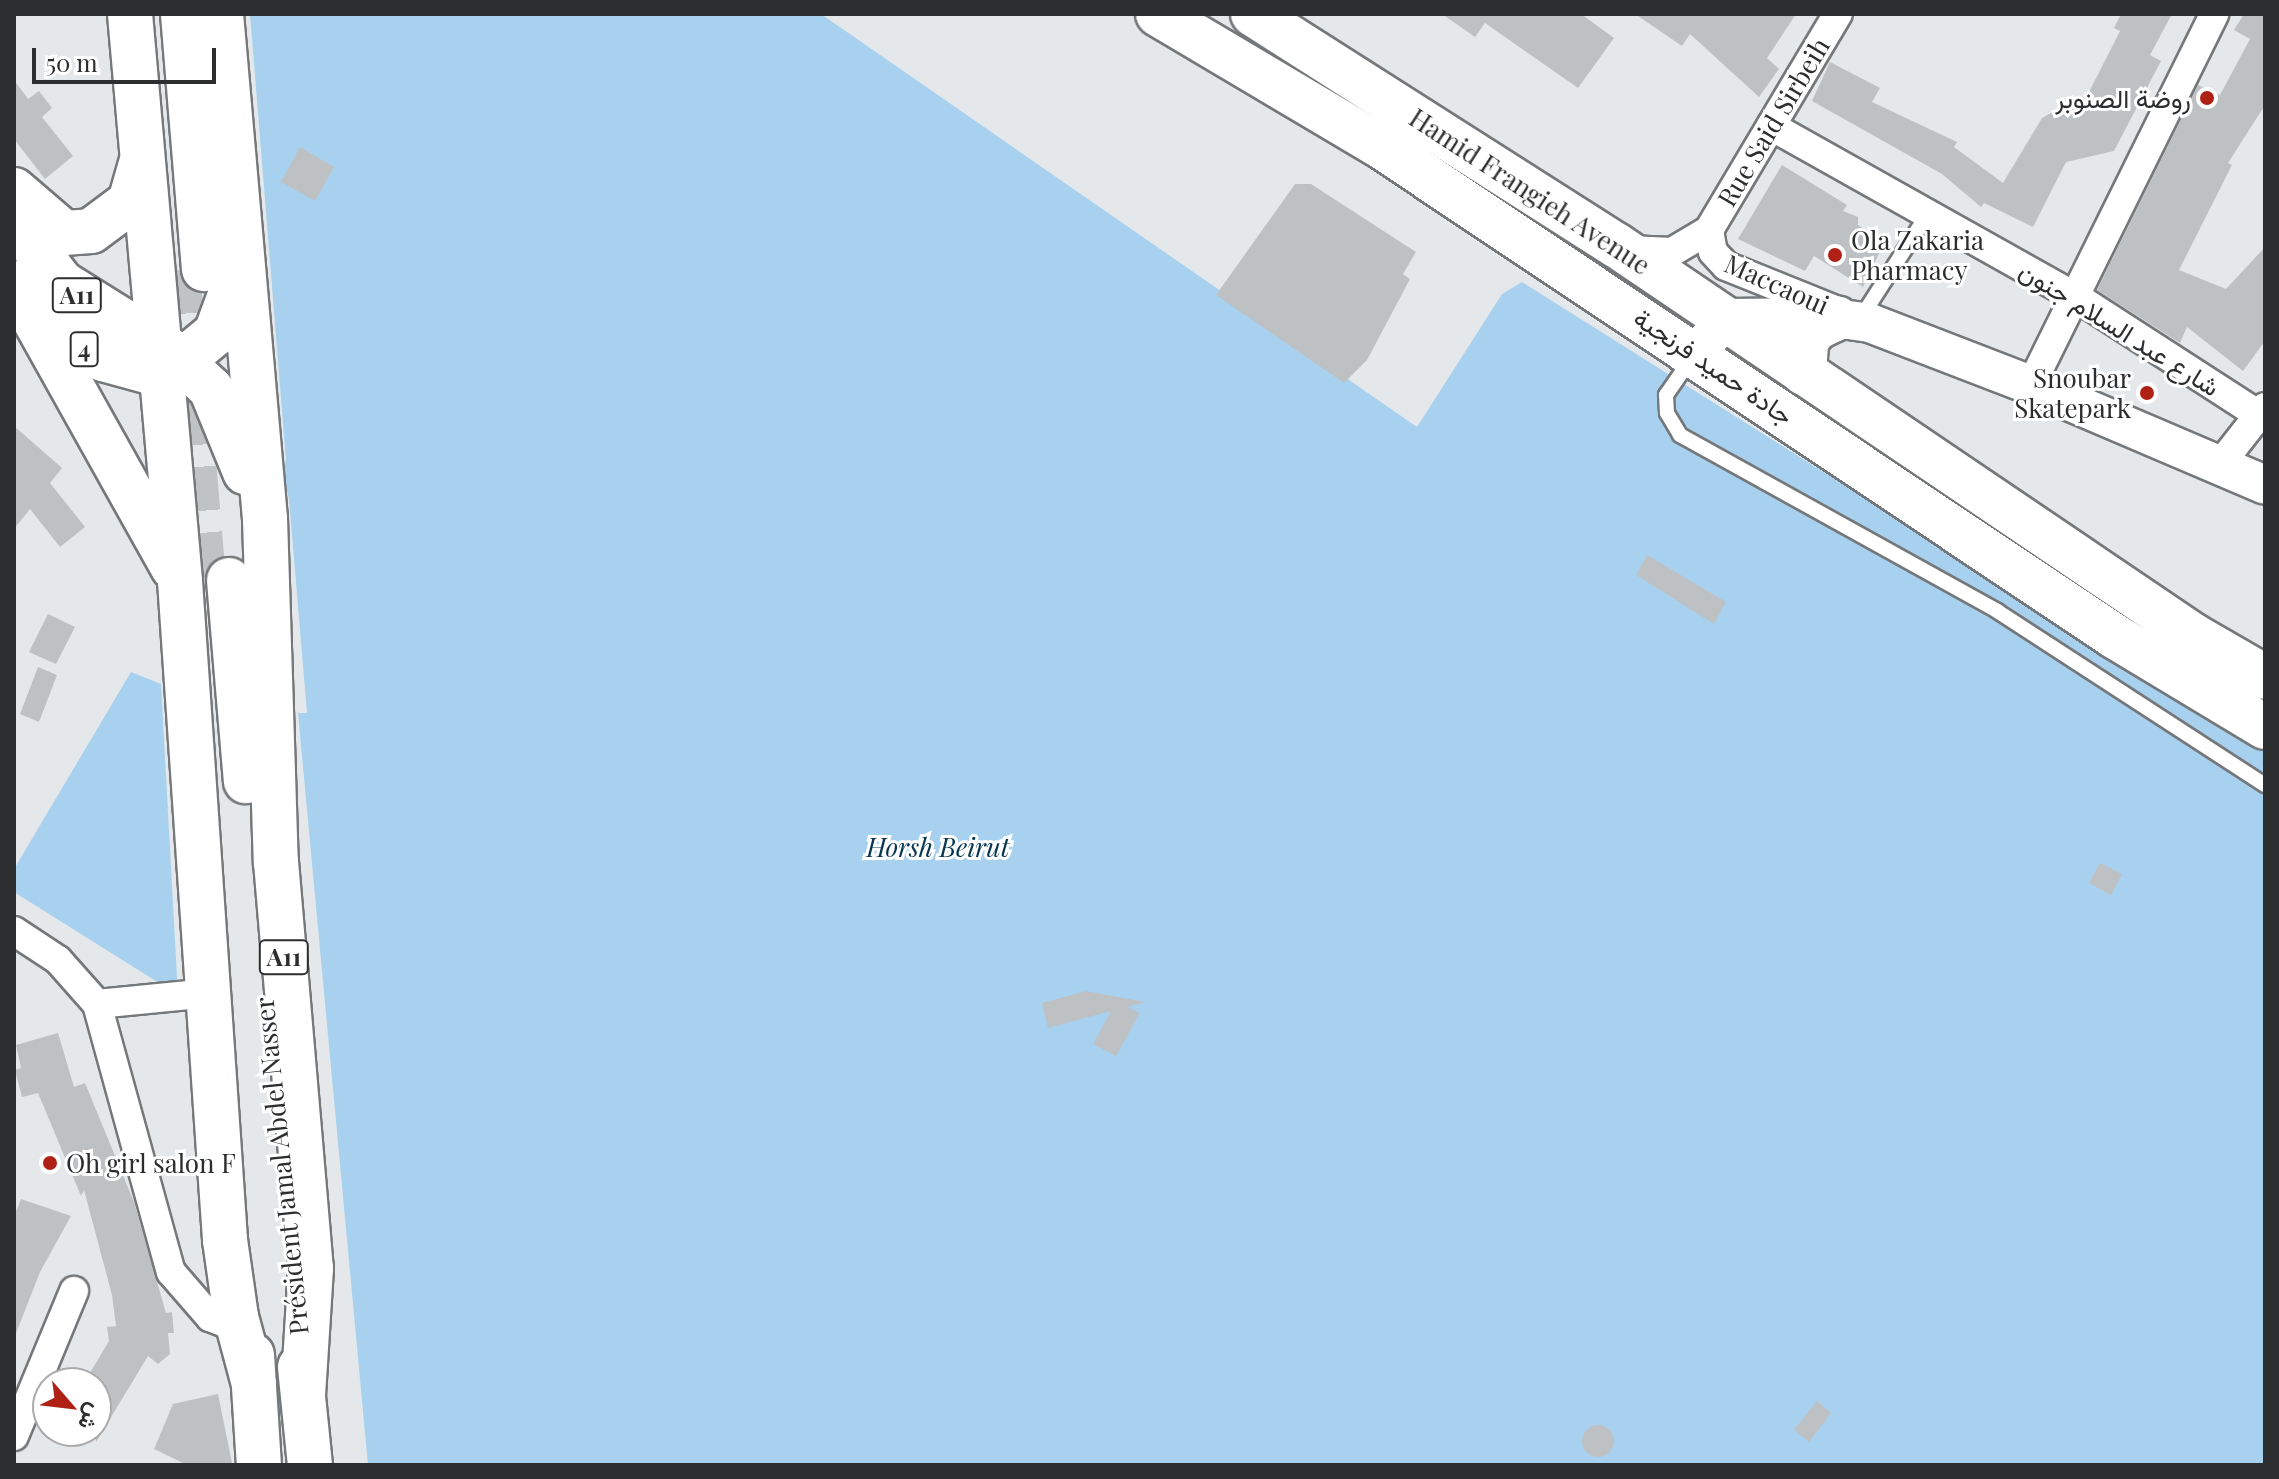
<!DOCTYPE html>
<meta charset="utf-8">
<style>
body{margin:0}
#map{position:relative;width:2279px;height:1479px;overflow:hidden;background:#e5e8ea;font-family:"Playfair Display",Vazirmatn,serif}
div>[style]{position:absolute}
.green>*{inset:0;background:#a8d1ef}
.building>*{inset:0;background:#bec1c4}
.round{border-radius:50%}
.highway-tunnel>*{height:44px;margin-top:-22px;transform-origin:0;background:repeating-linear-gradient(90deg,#c0c3c4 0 44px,transparent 0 66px)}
.roads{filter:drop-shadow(2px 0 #75787a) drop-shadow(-2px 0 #75787a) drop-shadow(0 2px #75787a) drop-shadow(0 -2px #75787a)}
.lane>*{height:14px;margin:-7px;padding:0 7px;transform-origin:7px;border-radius:7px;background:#fff}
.street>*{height:28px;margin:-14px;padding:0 14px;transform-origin:14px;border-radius:14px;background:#fff}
.secondary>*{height:38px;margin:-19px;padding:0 19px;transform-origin:19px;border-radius:19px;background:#fff}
.primary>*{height:44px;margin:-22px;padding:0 22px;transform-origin:22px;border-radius:22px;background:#fff}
.highway>*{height:44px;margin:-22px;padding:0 22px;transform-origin:22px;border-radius:22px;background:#fff}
.dots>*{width:22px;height:22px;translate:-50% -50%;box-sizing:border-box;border:4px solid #fff;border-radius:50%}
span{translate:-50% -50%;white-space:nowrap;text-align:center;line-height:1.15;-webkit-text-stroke:6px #fff;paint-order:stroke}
.shield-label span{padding:2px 6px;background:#fff;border:2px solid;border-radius:6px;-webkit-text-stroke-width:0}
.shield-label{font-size:24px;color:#2c2d2e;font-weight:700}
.poi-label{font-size:26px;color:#2c2d2e}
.right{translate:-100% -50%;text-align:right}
.left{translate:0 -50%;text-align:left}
.street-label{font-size:26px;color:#2c2d2e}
.park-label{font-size:26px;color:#063651;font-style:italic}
.frame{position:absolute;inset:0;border:16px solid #2c2d2e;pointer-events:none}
.north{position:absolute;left:32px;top:1367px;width:80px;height:80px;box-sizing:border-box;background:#fff;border:2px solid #ababab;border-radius:50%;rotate:118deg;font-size:22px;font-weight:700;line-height:32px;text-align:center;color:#2c2d2e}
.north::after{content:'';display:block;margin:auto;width:28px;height:36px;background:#b02115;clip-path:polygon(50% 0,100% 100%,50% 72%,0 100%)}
.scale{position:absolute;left:32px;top:48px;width:184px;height:36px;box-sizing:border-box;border:4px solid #2c2d2e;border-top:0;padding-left:10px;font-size:24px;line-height:28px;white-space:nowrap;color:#2c2d2e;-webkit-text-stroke:6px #fff;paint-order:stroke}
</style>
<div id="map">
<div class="green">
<div style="clip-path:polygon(250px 14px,821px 14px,1417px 427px,1502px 294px,1522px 282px,2265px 750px,2265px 1465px,368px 1465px,298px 713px,307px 713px,289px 499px,283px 474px,286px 460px)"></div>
<div style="clip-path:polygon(131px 672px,161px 684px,178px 995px,14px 892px,14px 869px)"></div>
</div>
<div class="building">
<div style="clip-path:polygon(1442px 14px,1581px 14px,1614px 38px,1578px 88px,1485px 23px,1475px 37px)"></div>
<div style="clip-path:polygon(1635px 14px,1796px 14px,1767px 58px,1779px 69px,1759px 97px,1690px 34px,1682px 46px)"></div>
<div style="clip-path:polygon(2121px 14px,2172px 14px,2150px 55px,2161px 61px,2114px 151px,2066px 162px,2033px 227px,1984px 203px,1981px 207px,1942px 174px,1812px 101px,1830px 62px,1880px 88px,1872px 102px,1957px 142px,1954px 147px,2003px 183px,2042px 118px,2089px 92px,2120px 31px,2114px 28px)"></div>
<div style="clip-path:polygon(2244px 14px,2265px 14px,2265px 105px,2228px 163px,2232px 165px,2179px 270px,2226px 289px,2265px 247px,2265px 341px,2243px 371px,2187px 327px,2180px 343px,2097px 290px,2198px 85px,2220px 95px,2250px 39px,2234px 30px)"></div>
<div style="clip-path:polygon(14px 80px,28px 99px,39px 91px,52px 108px,42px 117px,73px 156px,45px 179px,14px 139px)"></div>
<div style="clip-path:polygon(300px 147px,334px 167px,315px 201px,281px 182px)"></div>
<div style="clip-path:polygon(1782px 165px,1847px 205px,1843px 211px,1858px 217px,1858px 225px,1884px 243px,1863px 287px,1814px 256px,1805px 271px,1738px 239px)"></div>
<div style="clip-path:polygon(1295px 184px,1311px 184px,1416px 252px,1403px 274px,1410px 279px,1367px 360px,1344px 383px,1216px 295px)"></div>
<div style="clip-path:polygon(14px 426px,62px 468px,50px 483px,85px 527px,60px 547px,30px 509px,14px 529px)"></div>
<div style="clip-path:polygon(1647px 555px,1726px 602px,1714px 624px,1636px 575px)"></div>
<div style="clip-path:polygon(48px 614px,75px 627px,56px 664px,29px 652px)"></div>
<div style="clip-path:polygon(38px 667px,57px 675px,39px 722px,20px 714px)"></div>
<div style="clip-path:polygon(2100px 863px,2122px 874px,2111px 895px,2089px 883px)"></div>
<div style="clip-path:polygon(1086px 991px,1145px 1002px,1128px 1007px,1140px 1013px,1116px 1056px,1093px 1044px,1111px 1011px,1048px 1028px,1042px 1003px)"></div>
<div style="clip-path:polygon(58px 1033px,74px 1087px,85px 1083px,134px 1202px,166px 1313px,172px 1312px,174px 1333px,168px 1333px,170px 1354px,158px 1364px,148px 1356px,96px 1442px,96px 1383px,84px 1383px,109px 1341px,107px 1327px,116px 1326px,112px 1295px,84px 1190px,81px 1196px,38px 1093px,22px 1097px,15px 1070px,21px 1068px,16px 1045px)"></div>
<div style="clip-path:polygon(21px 1199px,71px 1216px,40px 1272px,15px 1336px,14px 1216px)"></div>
<div style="clip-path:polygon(218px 1394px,232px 1463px,187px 1465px,154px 1449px,173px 1404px)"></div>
<div style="clip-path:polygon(1817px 1401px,1831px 1413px,1809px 1442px,1794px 1430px)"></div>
<div class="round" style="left:1582px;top:1425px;width:32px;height:32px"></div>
</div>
<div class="highway-tunnel">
<div style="left:178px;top:270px;width:313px;rotate:85.2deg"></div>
</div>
<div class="roads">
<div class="lane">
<div style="left:1860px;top:319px;width:124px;rotate:-57.2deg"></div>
<div style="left:1691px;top:359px;width:44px;rotate:124.8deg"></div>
<div style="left:1666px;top:395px;width:18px;rotate:87deg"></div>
<div style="left:1667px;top:413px;width:26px;rotate:59deg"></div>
<div style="left:1680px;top:435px;width:363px;rotate:29deg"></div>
<div style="left:1997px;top:611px;width:320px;rotate:33deg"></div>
</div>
<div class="street">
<div style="left:1771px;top:126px;width:352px;rotate:29.3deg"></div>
<div style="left:2078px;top:298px;width:216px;rotate:32.9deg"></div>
<div style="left:1709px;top:230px;width:22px;rotate:80deg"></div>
<div style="left:1713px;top:252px;width:19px;rotate:47deg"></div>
<div style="left:1726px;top:266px;width:121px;rotate:21.9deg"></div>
<div style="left:1629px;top:250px;width:43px;rotate:2.7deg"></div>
<div style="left:1672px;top:252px;width:43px;rotate:-30.7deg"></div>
<div style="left:1709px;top:230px;width:252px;rotate:-59.2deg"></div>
<div style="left:2031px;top:385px;width:414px;rotate:-63.7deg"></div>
<div style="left:2218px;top:467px;width:76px;rotate:-51.9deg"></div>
<div style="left:14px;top:931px;width:53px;rotate:33.4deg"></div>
<div style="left:58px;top:960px;width:59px;rotate:48.4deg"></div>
<div style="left:97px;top:1004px;width:278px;rotate:74.6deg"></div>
<div style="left:171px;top:1272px;width:60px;rotate:49.1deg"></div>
<div style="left:210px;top:1317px;width:31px;rotate:22deg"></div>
<div style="left:97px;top:1004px;width:113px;rotate:-5.6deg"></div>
<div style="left:14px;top:1436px;width:157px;rotate:-67.5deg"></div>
</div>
<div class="secondary">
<div style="left:1696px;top:353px;width:47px;rotate:-48.5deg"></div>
<div style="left:1727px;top:318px;width:100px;rotate:-0.6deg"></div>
<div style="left:1827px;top:317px;width:43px;rotate:7.9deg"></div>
<div style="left:1870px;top:323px;width:173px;rotate:21.1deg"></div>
<div style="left:2031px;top:385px;width:254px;rotate:23.1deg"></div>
</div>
<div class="primary">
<div style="left:1158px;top:14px;width:257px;rotate:30.7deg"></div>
<div style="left:1379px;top:145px;width:884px;rotate:33.74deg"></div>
<div style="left:2114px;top:636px;width:176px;rotate:31.1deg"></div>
<div style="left:1253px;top:14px;width:430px;rotate:32.5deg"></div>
<div style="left:1616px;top:245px;width:698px;rotate:34.08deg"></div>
<div style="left:2194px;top:636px;width:82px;rotate:30deg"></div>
<div style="left:1804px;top:373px;width:32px;rotate:-86deg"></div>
<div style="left:1806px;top:341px;width:16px;rotate:-52deg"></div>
<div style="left:1816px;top:328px;width:23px;rotate:-25deg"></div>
</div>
<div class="highway">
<div style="left:130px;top:14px;width:569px;rotate:84.96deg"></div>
<div style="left:180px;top:581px;width:661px;rotate:86.09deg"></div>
<div style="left:225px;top:1240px;width:78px;rotate:81.9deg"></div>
<div style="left:236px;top:1317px;width:69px;rotate:75deg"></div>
<div style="left:183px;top:14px;width:256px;rotate:85.3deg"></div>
<div style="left:221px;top:14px;width:507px;rotate:85.02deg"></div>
<div style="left:265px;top:519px;width:343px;rotate:88.2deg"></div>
<div style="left:276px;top:862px;width:408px;rotate:85.1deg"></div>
<div style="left:311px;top:1268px;width:126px;rotate:93.6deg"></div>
<div style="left:14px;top:190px;width:66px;rotate:40.7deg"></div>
<div style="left:64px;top:233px;width:27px;rotate:-4deg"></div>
<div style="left:91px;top:231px;width:49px;rotate:-36.6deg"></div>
<div style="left:130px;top:202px;width:40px;rotate:-74deg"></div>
<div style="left:14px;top:221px;width:78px;rotate:52.3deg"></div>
<div style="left:62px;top:283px;width:125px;rotate:31.9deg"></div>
<div style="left:168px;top:349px;width:59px;rotate:42.9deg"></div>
<div style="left:211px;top:389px;width:90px;rotate:67.7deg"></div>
<div style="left:14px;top:283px;width:326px;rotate:60.8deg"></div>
<div style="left:40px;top:315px;width:77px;rotate:34.9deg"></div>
<div style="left:103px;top:359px;width:53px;rotate:15.4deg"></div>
<div style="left:154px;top:373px;width:30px;rotate:-23deg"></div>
<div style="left:182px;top:361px;width:44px;rotate:-39.5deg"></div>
<div style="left:216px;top:333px;width:61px;rotate:-69.8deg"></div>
<div style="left:229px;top:580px;width:202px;rotate:85.2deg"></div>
<div style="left:252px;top:1355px;width:110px;rotate:86.4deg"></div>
<div style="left:300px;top:1367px;width:99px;rotate:84.2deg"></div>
</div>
</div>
<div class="dots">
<div style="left:2207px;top:98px;background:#b02115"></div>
<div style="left:1835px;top:255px;background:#b02115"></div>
<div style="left:2147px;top:393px;background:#b02115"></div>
<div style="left:50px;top:1163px;background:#b02115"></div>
</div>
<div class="shield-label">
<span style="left:77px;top:295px">A11</span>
<span style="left:84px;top:349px">4</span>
<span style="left:284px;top:957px">A11</span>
</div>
<div class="poi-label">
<span class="right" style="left:2191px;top:98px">روضة الصنوبر</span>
<span class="left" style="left:1851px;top:255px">Ola Zakaria<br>Pharmacy</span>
<span class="right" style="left:2131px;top:393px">Snoubar<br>Skatepark</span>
<span class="left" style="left:66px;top:1163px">Oh girl salon F</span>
</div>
<div class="street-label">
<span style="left:1773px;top:122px;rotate:-59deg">Rue Said Sirbeih</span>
<span style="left:1530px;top:191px;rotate:33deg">Hamid Frangieh Avenue</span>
<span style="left:1777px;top:284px;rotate:24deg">Maccaoui</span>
<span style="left:2120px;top:328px;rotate:32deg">شارع عبد السلام جنون</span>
<span style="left:1714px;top:366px;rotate:34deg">جادة حميد فرنجية</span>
<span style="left:281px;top:1166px;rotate:-96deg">Président Jamal Abdel Nasser</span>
</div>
<div class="park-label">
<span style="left:938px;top:847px">Horsh Beirut</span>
</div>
<div class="frame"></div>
<div class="north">ش</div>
<div class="scale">50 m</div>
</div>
